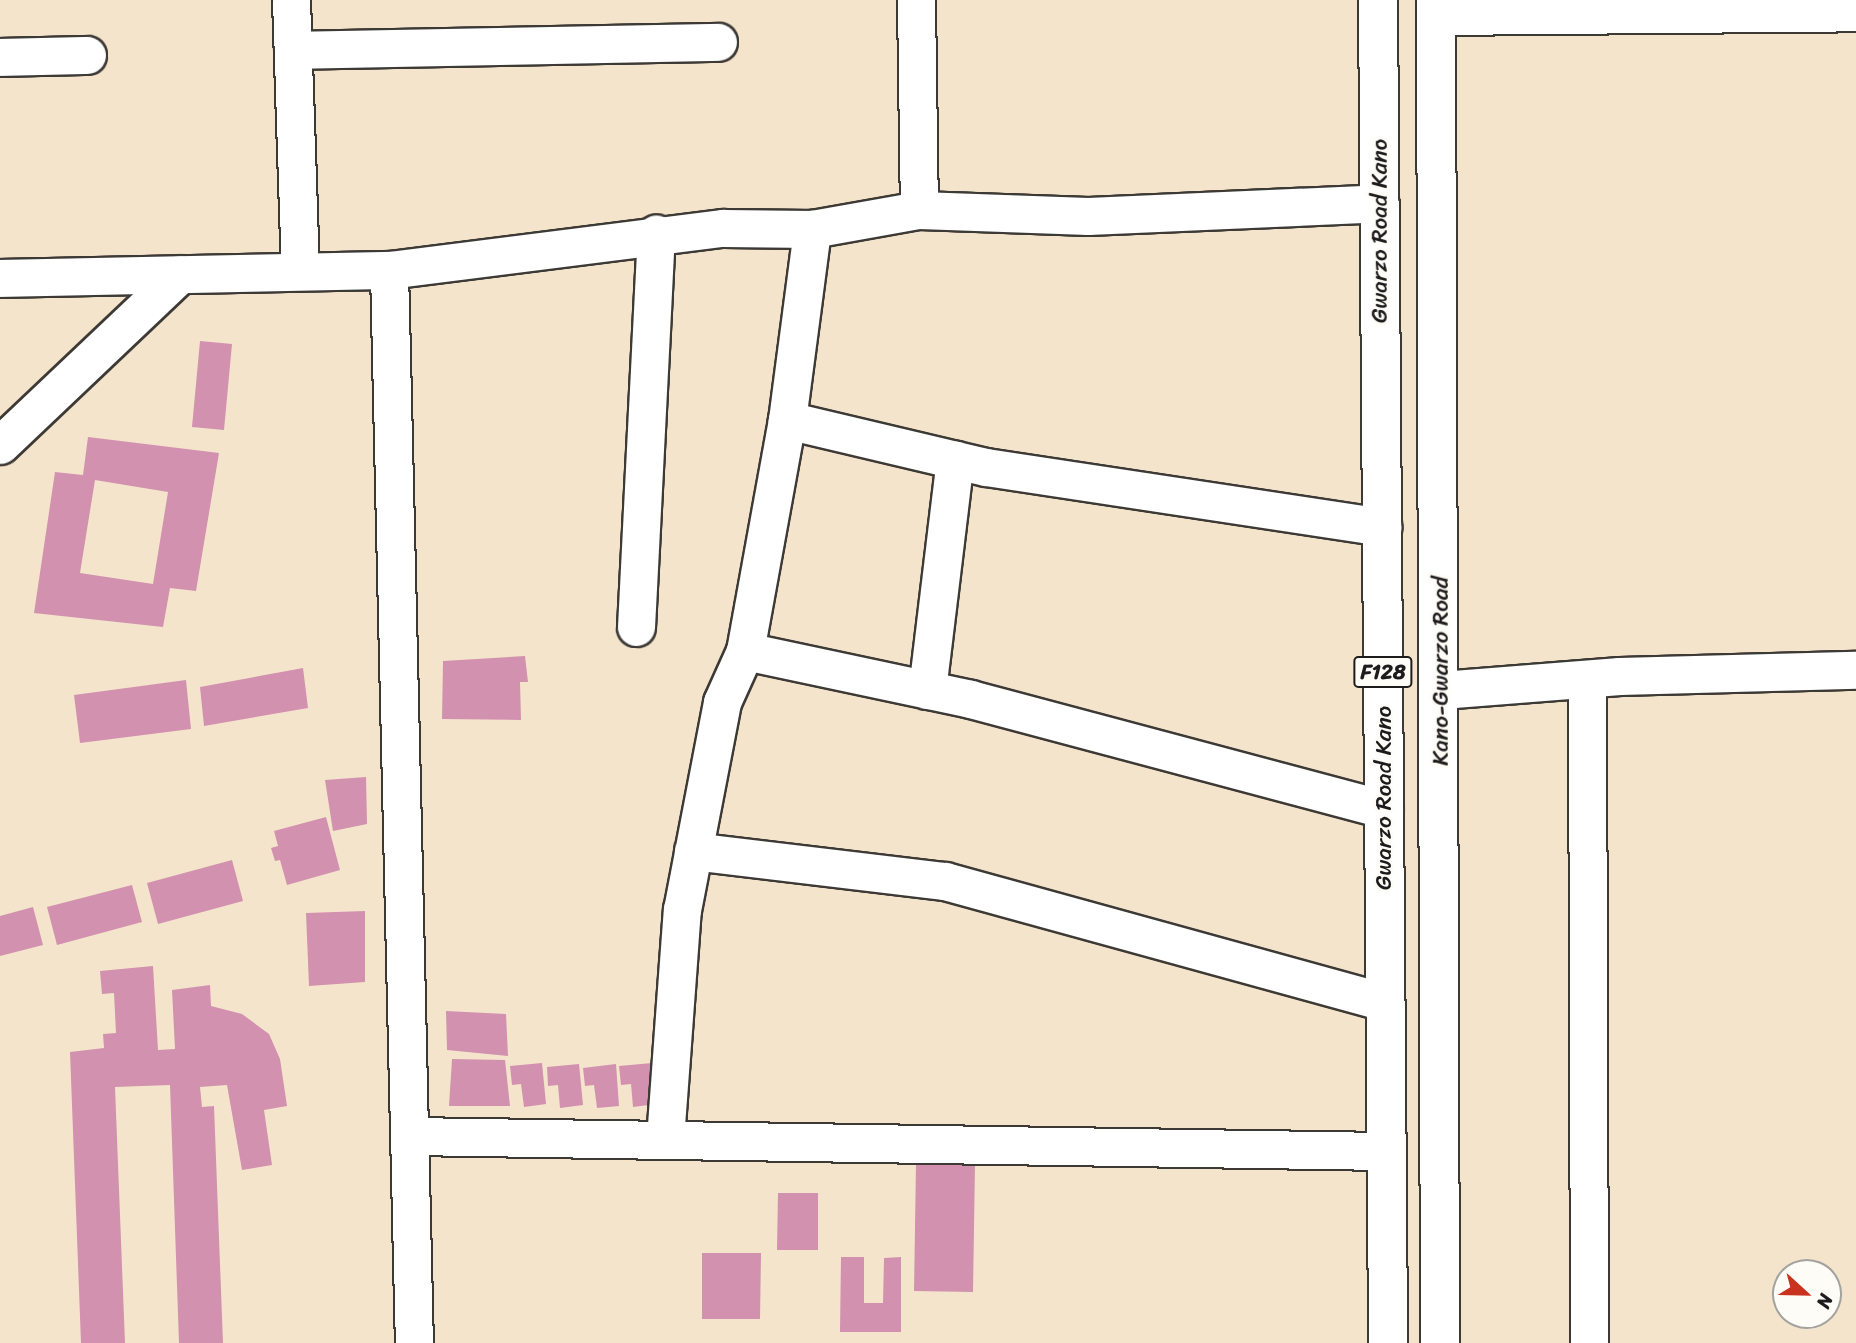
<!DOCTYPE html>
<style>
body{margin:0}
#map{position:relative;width:1856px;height:1343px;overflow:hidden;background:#f5e4cc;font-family:Sriracha,sans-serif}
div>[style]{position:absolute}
.building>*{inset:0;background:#d191af}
.roads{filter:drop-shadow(2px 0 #3d3a36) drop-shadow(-2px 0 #3d3a36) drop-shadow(0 2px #3d3a36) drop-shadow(0 -2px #3d3a36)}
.minor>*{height:37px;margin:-18.5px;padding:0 18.5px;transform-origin:18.5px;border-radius:18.5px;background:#fff}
.major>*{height:38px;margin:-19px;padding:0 19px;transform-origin:19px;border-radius:19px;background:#fff}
span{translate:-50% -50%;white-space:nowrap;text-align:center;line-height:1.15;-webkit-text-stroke:6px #fdfcf7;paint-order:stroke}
.shield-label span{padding:2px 5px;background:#fdfcf7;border:2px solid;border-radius:5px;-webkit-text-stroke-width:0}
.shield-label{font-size:21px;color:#1c1c1c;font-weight:700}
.street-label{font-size:23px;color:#1c1c1c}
.north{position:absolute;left:1772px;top:1259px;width:70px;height:70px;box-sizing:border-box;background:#fdfcf7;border:2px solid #a3a29f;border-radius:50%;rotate:112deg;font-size:19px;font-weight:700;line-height:28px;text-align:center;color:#1c1c1c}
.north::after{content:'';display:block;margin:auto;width:24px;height:32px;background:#c8321e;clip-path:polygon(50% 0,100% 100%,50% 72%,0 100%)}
</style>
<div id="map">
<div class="building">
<div style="clip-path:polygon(200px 341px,232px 344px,224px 430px,192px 427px)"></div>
<div style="clip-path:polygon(evenodd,88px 437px,219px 453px,196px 591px,170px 588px,163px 627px,34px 613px,55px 472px,83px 475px,88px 437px,95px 480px,168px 492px,153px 584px,80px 573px,95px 480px)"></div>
<div style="clip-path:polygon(525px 656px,528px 682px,520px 682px,521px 720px,442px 719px,443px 661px)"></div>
<div style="clip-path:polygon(303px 668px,308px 708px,204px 726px,200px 687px)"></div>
<div style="clip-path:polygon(186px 680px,191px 729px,80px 743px,74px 695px)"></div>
<div style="clip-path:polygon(366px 777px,367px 824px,333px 831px,325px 780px)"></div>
<div style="clip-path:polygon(326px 817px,340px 870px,287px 885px,280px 860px,275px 861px,271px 848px,278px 846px,274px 831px)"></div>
<div style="clip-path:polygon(232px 860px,243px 901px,158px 924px,147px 883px)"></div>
<div style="clip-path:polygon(132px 885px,142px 922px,57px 945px,47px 907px)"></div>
<div style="clip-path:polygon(33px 907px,43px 945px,0 956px,0 916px)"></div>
<div style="clip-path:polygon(365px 911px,365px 982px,309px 986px,306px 913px)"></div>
<div style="clip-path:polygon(153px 966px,158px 1050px,175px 1049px,172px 990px,210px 985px,211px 1006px,242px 1014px,269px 1034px,280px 1059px,287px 1106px,264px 1110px,272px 1165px,242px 1170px,227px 1085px,200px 1087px,202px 1107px,214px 1106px,223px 1343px,179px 1343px,170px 1085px,115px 1087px,125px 1343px,81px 1343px,70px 1052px,104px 1048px,103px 1034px,116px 1033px,114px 993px,102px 994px,100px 971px)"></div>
<div style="clip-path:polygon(446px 1011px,506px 1014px,508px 1056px,447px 1050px)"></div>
<div style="clip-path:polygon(452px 1059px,505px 1060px,510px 1106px,449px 1106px)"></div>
<div style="clip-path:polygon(542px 1063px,546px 1104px,524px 1107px,521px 1084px,512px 1085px,510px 1066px)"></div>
<div style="clip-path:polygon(652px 1063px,656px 1104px,633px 1107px,631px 1084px,621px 1085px,619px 1066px)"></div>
<div style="clip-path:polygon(579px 1064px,583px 1105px,560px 1108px,558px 1085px,548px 1086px,547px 1067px)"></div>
<div style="clip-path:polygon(616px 1064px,619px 1106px,597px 1108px,594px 1085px,585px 1086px,583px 1068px)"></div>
<div style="clip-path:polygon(916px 1163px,975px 1163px,973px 1292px,914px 1291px)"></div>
<div style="clip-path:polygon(778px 1193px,818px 1193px,818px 1250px,777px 1250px)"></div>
<div style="clip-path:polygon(702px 1253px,761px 1253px,760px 1319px,702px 1319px)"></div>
<div style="clip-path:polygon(841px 1257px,864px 1257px,864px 1303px,883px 1303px,884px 1258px,901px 1257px,901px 1332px,840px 1332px)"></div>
</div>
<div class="roads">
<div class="minor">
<div style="left:291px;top:0;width:271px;rotate:88.1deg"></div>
<div style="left:916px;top:0;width:210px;rotate:89.2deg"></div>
<div style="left:1436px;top:16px;width:420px;rotate:-0.5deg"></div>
<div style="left:293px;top:50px;width:425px;rotate:-1.1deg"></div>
<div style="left:0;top:57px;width:87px;rotate:-1.3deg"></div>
<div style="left:389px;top:270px;width:1073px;rotate:88.67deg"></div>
<div style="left:0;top:278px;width:389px;rotate:-1.2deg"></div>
<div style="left:389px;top:270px;width:337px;rotate:-7.2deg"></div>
<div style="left:723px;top:228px;width:89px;rotate:0.6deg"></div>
<div style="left:812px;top:229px;width:109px;rotate:-10.1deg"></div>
<div style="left:919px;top:210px;width:169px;rotate:2deg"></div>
<div style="left:1088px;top:216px;width:292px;rotate:-2.5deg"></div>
<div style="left:787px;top:420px;width:204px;rotate:13.3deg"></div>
<div style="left:986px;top:467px;width:401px;rotate:8.6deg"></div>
<div style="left:0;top:445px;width:248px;rotate:-43.5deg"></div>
<div style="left:636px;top:627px;width:394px;rotate:-87.1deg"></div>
<div style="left:745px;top:651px;width:230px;rotate:12deg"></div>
<div style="left:970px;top:699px;width:428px;rotate:14.9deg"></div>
<div style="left:1587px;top:679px;width:664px;rotate:89.83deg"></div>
<div style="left:927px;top:690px;width:232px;rotate:-83.1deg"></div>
<div style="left:1441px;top:690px;width:179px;rotate:-4.5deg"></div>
<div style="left:1619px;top:676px;width:237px;rotate:-1.5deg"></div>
<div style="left:693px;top:851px;width:254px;rotate:6.8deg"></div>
<div style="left:945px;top:881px;width:455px;rotate:15.4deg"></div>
<div style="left:409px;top:1136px;width:978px;rotate:0.88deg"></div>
<div style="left:665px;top:1139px;width:230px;rotate:-85.8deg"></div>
<div style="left:682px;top:910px;width:212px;rotate:-79.1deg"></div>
<div style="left:722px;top:702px;width:56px;rotate:-65.7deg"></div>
<div style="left:745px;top:651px;width:235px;rotate:-79.7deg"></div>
<div style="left:787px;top:420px;width:193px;rotate:-82.5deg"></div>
</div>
<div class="major">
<div style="left:1378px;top:0;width:1343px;rotate:89.57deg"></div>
<div style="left:1436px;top:0;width:1343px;rotate:89.83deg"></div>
</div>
</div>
<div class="shield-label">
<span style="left:1383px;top:672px">F128</span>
</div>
<div class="street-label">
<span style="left:1380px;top:231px;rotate:-90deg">Gwarzo Road Kano</span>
<span style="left:1441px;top:671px;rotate:-90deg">Kano-Gwarzo Road</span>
<span style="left:1384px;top:798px;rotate:-90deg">Gwarzo Road Kano</span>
</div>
<div class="north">N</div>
</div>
